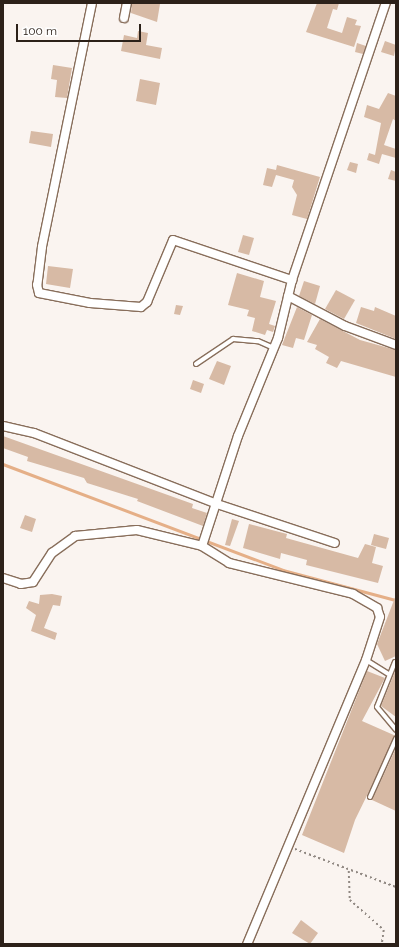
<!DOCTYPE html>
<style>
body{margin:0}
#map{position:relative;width:399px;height:947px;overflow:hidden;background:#faf4f0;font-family:Raleway,sans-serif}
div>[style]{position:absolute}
.stream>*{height:2.5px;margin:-1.25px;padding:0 1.25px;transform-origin:1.25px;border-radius:1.25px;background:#e5af87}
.building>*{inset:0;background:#d7baa5}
.path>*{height:1.5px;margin-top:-0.75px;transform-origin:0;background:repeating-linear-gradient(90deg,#918983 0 2px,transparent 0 5px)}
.roads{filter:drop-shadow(1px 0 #886e5b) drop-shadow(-1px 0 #886e5b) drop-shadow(0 1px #886e5b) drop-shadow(0 -1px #886e5b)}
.service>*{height:4px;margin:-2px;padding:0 2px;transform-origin:2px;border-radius:2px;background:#fff}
.minor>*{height:8px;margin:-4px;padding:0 4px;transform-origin:4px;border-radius:4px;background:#fff}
span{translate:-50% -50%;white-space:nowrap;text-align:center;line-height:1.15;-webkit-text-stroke:3px #fff;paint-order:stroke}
.frame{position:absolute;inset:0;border:4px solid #2c2119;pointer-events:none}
.scale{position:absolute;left:16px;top:24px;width:125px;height:18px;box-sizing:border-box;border:2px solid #2c2119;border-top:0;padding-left:5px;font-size:12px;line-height:14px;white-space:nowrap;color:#2c2119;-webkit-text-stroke:3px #fff;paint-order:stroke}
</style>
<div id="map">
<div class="stream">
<div style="left:3px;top:464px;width:299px;rotate:20.7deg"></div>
<div style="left:283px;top:570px;width:117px;rotate:14.9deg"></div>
</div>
<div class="building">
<div style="clip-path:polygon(132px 3px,160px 4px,157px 22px,131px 13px)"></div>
<div style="clip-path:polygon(317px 3px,339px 3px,337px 10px,333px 9px,327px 28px,342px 33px,347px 17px,357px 20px,355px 25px,361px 26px,354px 47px,306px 32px)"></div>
<div style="clip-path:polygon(138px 31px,148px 33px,146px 45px,162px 48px,160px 59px,121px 51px,124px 35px,137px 38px)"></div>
<div style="clip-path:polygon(385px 41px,396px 45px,394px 56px,381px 52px)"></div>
<div style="clip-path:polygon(357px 43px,366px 46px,363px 54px,355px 52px)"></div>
<div style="clip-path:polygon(53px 65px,72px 68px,67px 98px,55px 97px,57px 80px,51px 79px)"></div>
<div style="clip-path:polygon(140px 79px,160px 83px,156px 105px,136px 101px)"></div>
<div style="clip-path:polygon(388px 93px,396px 96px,396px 121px,393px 119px,384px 145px,396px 149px,396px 158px,382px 154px,379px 164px,367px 160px,369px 153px,375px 155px,381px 123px,364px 117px,367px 105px,379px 109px)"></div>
<div style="clip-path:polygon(31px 131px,53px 134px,51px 147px,29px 143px)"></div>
<div style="clip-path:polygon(350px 162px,358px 164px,356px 173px,347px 170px)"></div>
<div style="clip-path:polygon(277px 165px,320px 177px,307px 219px,292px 215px,297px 195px,292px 187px,294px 180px,276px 175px,272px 187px,263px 185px,267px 168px,276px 170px)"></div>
<div style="clip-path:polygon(391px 170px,396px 172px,396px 181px,388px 179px)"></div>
<div style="clip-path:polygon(243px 235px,254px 238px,249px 255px,238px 252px)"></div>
<div style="clip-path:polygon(48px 266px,73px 269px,70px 288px,46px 284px)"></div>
<div style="clip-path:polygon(237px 273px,264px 281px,260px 297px,276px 301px,269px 324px,275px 326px,273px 332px,267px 330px,265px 335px,252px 331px,255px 318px,247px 316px,249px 310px,228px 305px)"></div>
<div style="clip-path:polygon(304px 281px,320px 286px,315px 304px,299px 296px)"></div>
<div style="clip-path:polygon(336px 290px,355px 300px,344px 319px,325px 309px)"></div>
<div style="clip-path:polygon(176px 305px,183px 306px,180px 315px,174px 314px)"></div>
<div style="clip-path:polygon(297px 307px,312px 315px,304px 340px,296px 338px,293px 348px,282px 345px)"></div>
<div style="clip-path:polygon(361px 307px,374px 311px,375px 307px,396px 316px,396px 339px,356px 323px)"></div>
<div style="clip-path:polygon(320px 319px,360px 340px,396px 350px,396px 377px,341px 361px,337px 368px,326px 363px,329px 357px,315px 349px,317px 345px,307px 342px)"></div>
<div style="clip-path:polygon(217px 361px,231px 366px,224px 385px,209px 379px)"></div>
<div style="clip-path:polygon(193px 380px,204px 384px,201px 393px,190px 389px)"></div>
<div style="clip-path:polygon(3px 436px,193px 504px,192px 508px,207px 513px,203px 526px,137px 501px,138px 499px,87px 483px,84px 478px,27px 461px,28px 457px,3px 448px)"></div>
<div style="clip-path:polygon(25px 515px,36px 519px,32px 532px,20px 528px)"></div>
<div style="clip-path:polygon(232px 519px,239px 521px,230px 546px,225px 545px)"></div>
<div style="clip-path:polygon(249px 524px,287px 534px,286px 538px,358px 558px,365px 544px,376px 547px,372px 563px,383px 566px,378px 583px,306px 565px,307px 560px,281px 553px,280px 559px,243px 548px)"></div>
<div style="clip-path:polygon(374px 534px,389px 538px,386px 549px,371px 545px)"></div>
<div style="clip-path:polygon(52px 594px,62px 596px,60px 606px,53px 605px,44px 628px,57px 633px,55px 640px,31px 631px,36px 615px,26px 608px,29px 601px,39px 604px,40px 595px)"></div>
<div style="clip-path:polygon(396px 595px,396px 656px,385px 661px,377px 644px)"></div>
<div style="clip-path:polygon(396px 669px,396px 717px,381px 706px)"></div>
<div style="clip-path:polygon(367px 671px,385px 678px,362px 721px,396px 736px,355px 820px,344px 853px,302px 835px)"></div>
<div style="clip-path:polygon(396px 748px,396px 811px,372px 800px)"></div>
<div style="clip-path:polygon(301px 920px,318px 933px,310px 944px,292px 933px)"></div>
</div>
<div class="path">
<div style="left:295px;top:849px;width:108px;rotate:20.6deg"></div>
<div style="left:349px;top:871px;width:29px;rotate:88deg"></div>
<div style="left:350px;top:900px;width:45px;rotate:41.4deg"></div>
<div style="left:384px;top:930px;width:14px;rotate:98deg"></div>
</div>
<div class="roads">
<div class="service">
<div style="left:196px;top:364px;width:45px;rotate:-34deg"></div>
<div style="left:233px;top:339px;width:25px;rotate:5deg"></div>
<div style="left:258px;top:341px;width:17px;rotate:24deg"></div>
<div style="left:366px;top:660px;width:26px;rotate:32deg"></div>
<div style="left:395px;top:662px;width:48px;rotate:111.8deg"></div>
<div style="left:377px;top:707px;width:30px;rotate:50deg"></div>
<div style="left:370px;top:797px;width:64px;rotate:-65.9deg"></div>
</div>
<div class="minor">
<div style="left:92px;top:3px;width:249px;rotate:101.6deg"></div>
<div style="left:42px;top:247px;width:38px;rotate:97deg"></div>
<div style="left:37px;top:285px;width:8px;rotate:76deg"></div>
<div style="left:39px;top:293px;width:52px;rotate:11.1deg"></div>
<div style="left:90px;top:303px;width:51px;rotate:4.5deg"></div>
<div style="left:141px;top:307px;width:8px;rotate:-40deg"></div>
<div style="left:147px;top:302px;width:67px;rotate:-67.2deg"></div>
<div style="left:173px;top:240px;width:126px;rotate:18.6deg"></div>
<div style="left:124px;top:18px;width:15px;rotate:-79deg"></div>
<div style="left:288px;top:296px;width:64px;rotate:27.8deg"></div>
<div style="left:345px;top:326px;width:54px;rotate:20.4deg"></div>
<div style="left:3px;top:426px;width:32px;rotate:13deg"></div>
<div style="left:34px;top:433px;width:196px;rotate:21.2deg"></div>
<div style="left:217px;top:504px;width:124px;rotate:18.3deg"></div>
<div style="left:202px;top:546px;width:116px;rotate:-71.9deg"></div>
<div style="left:238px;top:436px;width:106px;rotate:-67.8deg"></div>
<div style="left:278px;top:338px;width:60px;rotate:-76.4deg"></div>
<div style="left:292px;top:280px;width:293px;rotate:-71.3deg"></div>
<div style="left:3px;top:578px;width:19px;rotate:18deg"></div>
<div style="left:21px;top:584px;width:12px;rotate:-9deg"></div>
<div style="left:33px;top:582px;width:35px;rotate:-57deg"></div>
<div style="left:52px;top:553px;width:29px;rotate:-36deg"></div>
<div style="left:75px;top:536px;width:62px;rotate:-5.5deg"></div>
<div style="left:137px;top:530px;width:67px;rotate:13.8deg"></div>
<div style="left:202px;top:546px;width:32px;rotate:32deg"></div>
<div style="left:229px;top:563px;width:128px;rotate:14deg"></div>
<div style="left:353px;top:594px;width:28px;rotate:30deg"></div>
<div style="left:377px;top:608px;width:9px;rotate:72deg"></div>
<div style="left:380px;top:617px;width:45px;rotate:108deg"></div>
<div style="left:366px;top:660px;width:308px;rotate:112.7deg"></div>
</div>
</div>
<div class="frame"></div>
<div class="scale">100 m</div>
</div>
